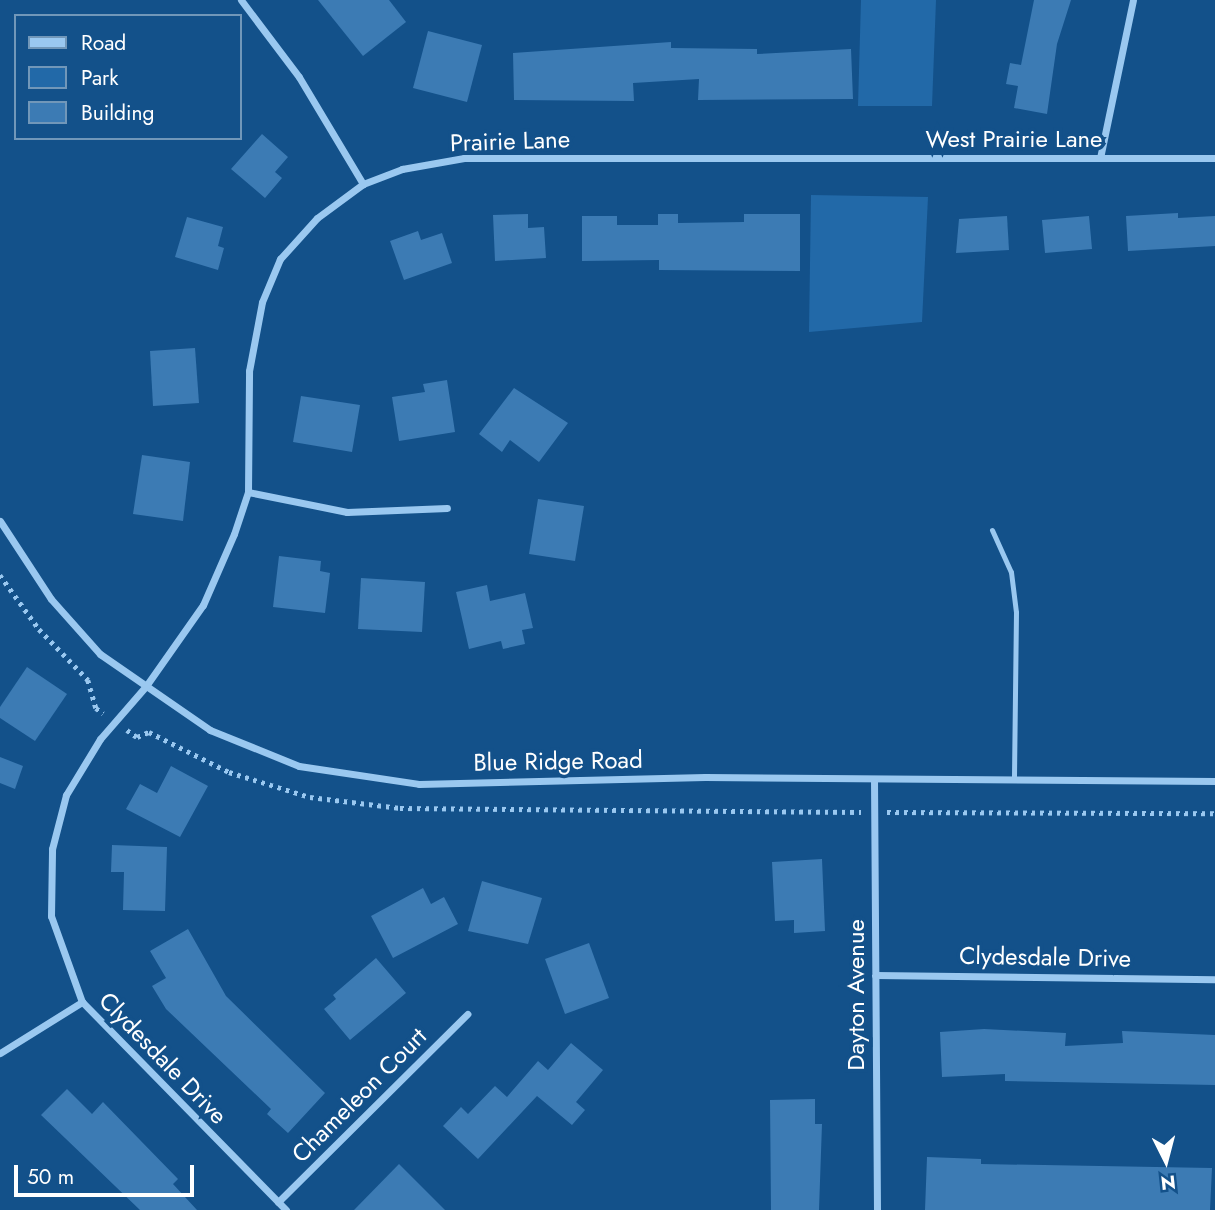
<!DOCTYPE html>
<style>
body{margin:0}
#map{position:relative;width:1215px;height:1210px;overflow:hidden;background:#13518a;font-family:Jost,sans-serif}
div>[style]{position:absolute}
.green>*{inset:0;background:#2269a8}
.building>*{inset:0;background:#3c7bb4}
.path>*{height:4.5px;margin-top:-2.25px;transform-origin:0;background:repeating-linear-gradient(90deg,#9ac8f0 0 3.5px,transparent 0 8.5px)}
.lane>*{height:5px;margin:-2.5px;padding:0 2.5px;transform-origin:2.5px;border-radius:2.5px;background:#9ac8f0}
.street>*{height:7px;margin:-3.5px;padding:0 3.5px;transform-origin:3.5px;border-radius:3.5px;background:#9ac8f0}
span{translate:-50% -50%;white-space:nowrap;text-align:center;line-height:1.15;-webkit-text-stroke:7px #13518a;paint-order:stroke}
.street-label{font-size:24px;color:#fff}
.legend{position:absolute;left:14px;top:14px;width:228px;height:126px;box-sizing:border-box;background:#13518a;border:2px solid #7197b9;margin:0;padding:9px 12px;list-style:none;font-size:21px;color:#fff}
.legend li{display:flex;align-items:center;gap:14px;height:35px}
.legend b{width:35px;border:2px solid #7197b9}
.north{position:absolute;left:1131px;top:1126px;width:70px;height:70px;-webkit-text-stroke:5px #13518a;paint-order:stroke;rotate:174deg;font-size:19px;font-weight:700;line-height:28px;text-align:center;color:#fff}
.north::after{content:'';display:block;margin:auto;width:24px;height:32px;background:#fff;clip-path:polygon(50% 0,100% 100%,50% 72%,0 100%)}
.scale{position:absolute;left:14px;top:1165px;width:180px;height:32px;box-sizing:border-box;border:4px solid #fff;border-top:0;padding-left:9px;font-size:21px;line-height:24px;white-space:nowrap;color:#fff;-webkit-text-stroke:5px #13518a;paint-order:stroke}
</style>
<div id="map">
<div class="green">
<div style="clip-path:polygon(861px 0,936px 0,932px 106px,858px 106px)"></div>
<div style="clip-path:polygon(811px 195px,928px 197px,922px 322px,809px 332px)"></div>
</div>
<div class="building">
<div style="clip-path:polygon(318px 0,389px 0,406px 22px,363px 56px)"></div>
<div style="clip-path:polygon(1034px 0,1071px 0,1057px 44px,1047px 114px,1014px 108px,1018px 86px,1006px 84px,1010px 63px,1021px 65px)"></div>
<div style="clip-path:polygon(428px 31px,482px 45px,467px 102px,413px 88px)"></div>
<div style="clip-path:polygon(671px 42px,671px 48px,757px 49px,757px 54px,851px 49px,853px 99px,698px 100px,699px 79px,633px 83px,634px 101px,514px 100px,513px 53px)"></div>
<div style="clip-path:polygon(262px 134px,288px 157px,275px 172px,282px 178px,265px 198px,231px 169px)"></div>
<div style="clip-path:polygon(1178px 213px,1178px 218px,1215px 216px,1215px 246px,1128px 251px,1126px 216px)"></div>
<div style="clip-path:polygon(528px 214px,528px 228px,544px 227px,546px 258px,495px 261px,493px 215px)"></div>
<div style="clip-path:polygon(658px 214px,678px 214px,678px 223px,744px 222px,744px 214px,800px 214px,800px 271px,659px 270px,659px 260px,582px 261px,582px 216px,617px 216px,617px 225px,658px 225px)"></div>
<div style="clip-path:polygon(1007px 216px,1009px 250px,956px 253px,959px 219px)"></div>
<div style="clip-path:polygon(1089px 216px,1092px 249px,1045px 253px,1042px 220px)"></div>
<div style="clip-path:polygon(187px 217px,223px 227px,218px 246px,224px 248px,218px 270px,175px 257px)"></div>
<div style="clip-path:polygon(418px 231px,421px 240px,442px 233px,452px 263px,404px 280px,390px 241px)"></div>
<div style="clip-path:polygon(195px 348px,199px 403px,153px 406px,150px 351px)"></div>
<div style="clip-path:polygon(447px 380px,455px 432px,399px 441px,392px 397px,425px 392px,423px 384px)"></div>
<div style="clip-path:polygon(514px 388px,568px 423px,539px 462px,510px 440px,502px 452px,479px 434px)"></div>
<div style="clip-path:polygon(301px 396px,360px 405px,352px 452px,293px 442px)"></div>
<div style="clip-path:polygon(142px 455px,190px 462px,183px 521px,133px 514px)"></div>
<div style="clip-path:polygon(538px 499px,584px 506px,575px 561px,529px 554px)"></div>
<div style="clip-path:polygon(279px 556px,321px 561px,320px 571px,330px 573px,325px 613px,273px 607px)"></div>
<div style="clip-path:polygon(361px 578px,425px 582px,422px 632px,358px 629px)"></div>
<div style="clip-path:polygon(487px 585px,490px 601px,525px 593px,533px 628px,522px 630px,525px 644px,503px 649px,501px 641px,469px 649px,456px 592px)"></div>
<div style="clip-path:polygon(27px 667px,67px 694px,35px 741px,0 718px,0 707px)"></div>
<div style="clip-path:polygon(0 757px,23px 766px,15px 789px,0 783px)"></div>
<div style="clip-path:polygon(171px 766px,208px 786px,180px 837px,126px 809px,140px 784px,157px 793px)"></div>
<div style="clip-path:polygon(112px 845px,167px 847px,165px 911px,123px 910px,124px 872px,111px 872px)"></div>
<div style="clip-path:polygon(822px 859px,825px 931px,794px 933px,794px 920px,775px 921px,772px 862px)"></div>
<div style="clip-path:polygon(482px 881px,542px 898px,528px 944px,468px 931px)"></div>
<div style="clip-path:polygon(423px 888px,431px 904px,444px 897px,458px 924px,393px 958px,371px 916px)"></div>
<div style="clip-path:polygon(188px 929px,226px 996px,325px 1093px,288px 1133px,267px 1114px,271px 1109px,166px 1009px,152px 986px,166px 978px,150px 951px)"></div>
<div style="clip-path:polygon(589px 943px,609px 998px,565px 1014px,545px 959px)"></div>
<div style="clip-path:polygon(376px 958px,406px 993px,350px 1040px,324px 1009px,336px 999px,333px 995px)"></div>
<div style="clip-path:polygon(984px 1029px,1066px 1033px,1065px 1046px,1123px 1043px,1122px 1031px,1215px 1035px,1215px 1085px,1005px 1081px,1005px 1074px,942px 1077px,940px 1032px)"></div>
<div style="clip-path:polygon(571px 1043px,603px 1070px,576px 1102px,585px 1110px,572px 1125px,537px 1096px,478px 1159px,443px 1126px,461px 1107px,468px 1114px,495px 1086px,507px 1097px,538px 1061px,548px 1070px)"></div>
<div style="clip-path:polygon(67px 1089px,92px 1114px,103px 1102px,178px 1179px,173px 1184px,197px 1210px,140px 1210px,41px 1115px)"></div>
<div style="clip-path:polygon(815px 1099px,815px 1124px,822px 1124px,819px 1210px,771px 1210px,770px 1100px)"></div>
<div style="clip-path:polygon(927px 1157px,981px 1159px,981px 1164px,1212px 1168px,1210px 1210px,925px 1210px)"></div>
<div style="clip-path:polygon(399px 1164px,445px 1210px,354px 1210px)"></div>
</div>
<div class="path">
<div style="left:0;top:575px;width:67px;rotate:54.2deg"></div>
<div style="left:39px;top:629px;width:71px;rotate:46.1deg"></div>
<div style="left:88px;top:680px;width:29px;rotate:74deg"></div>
<div style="left:96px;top:708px;width:9px;rotate:36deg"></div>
<div style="left:127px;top:730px;width:12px;rotate:35deg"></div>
<div style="left:137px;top:737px;width:13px;rotate:-23deg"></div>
<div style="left:149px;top:732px;width:89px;rotate:26.6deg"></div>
<div style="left:229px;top:772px;width:85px;rotate:17.2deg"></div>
<div style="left:310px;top:797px;width:91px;rotate:7deg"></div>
<div style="left:400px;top:808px;width:461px;rotate:0.5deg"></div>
<div style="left:887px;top:812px;width:328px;rotate:0.2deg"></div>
</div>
<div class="lane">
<div style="left:992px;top:530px;width:46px;rotate:65.7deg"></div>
<div style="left:1011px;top:572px;width:40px;rotate:82.9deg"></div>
<div style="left:1016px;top:612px;width:168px;rotate:90.7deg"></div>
</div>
<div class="street">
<div style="left:241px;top:0;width:96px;rotate:53deg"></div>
<div style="left:299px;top:77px;width:125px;rotate:59.1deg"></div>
<div style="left:1100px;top:158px;width:161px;rotate:-78.2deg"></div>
<div style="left:248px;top:492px;width:101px;rotate:11.4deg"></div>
<div style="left:347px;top:512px;width:100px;rotate:-2.3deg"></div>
<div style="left:0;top:521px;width:93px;rotate:56.8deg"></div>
<div style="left:51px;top:599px;width:74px;rotate:48.3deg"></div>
<div style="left:100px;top:654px;width:134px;rotate:34.6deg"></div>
<div style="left:210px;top:730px;width:96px;rotate:22deg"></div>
<div style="left:299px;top:766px;width:121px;rotate:8.5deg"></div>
<div style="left:419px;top:784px;width:286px;rotate:-1.4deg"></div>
<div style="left:705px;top:777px;width:510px;rotate:0.45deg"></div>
<div style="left:874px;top:779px;width:431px;rotate:89.6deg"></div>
<div style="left:875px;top:975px;width:340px;rotate:0.7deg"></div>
<div style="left:0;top:1053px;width:97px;rotate:-31.9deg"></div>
<div style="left:278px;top:1202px;width:267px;rotate:-44.8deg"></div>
<div style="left:286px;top:1210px;width:291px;rotate:-134.4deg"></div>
<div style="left:82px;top:1002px;width:91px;rotate:-109.8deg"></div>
<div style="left:51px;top:916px;width:67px;rotate:-89.1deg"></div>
<div style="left:52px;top:849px;width:56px;rotate:-75.5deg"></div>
<div style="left:66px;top:795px;width:66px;rotate:-58.7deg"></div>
<div style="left:100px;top:739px;width:70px;rotate:-49deg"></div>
<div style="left:146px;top:686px;width:99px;rotate:-54.9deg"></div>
<div style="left:203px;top:605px;width:77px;rotate:-66.4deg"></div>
<div style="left:234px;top:534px;width:44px;rotate:-71.6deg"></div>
<div style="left:248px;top:492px;width:121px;rotate:-89.5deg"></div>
<div style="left:249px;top:371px;width:70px;rotate:-79.3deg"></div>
<div style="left:262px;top:302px;width:47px;rotate:-67.3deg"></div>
<div style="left:280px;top:259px;width:55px;rotate:-47.9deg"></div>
<div style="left:317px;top:218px;width:57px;rotate:-36.5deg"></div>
<div style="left:363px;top:184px;width:42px;rotate:-21deg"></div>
<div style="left:402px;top:169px;width:63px;rotate:-10.1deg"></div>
<div style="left:464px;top:158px;width:751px"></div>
</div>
<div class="street-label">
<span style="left:1014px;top:139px">West Prairie Lane</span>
<span style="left:510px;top:141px;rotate:-2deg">Prairie Lane</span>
<span style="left:558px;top:761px;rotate:-1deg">Blue Ridge Road</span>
<span style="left:1045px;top:957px;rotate:1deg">Clydesdale Drive</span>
<span style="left:856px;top:995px;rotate:-90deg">Dayton Avenue</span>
<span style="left:163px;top:1058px;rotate:46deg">Clydesdale Drive</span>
<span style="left:359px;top:1095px;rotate:-45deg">Chameleon Court</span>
</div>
<ul class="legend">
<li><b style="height:9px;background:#9ac8f0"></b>Road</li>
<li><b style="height:19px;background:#2269a8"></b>Park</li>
<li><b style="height:19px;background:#3c7bb4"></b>Building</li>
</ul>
<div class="north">N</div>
<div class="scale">50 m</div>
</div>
